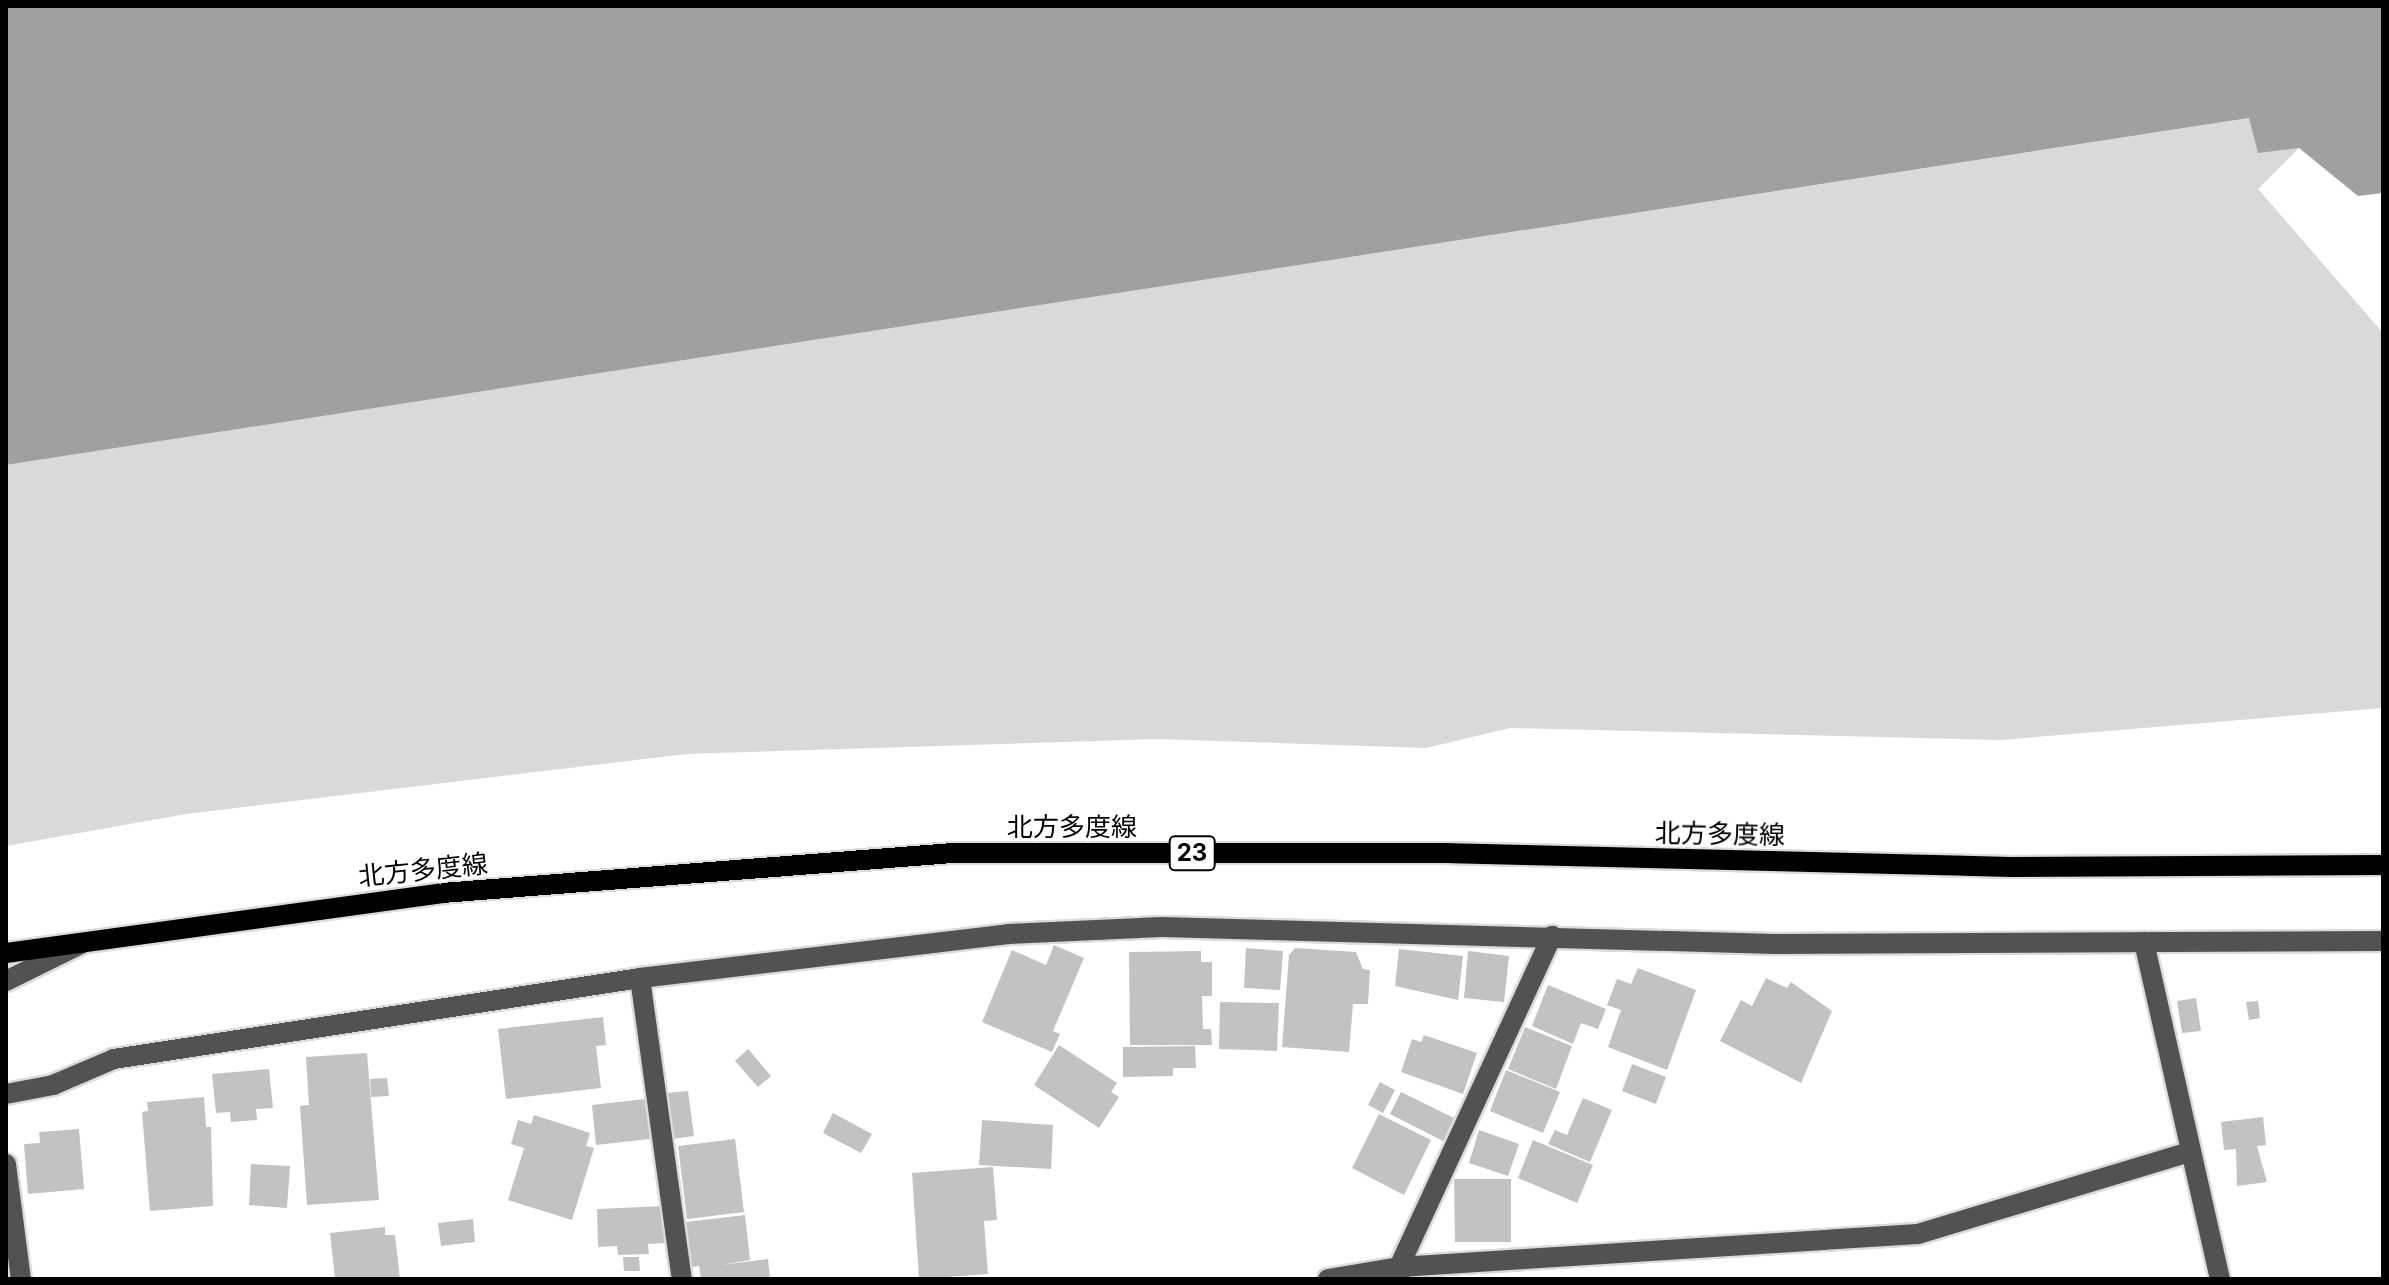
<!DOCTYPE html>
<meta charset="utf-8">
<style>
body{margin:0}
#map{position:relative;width:2389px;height:1285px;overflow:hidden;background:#fff;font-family:Inter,"Noto Sans JP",sans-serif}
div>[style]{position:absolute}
.green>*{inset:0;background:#d9d9d9}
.water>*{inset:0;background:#a0a0a0}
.building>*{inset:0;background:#c2c2c2}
.roads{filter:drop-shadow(2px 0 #dbdbdb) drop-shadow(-2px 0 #dbdbdb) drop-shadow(0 2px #dbdbdb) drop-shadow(0 -2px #dbdbdb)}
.minor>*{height:20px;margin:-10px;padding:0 10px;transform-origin:10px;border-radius:10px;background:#525252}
.major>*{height:20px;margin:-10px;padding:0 10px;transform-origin:10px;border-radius:10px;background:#000}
span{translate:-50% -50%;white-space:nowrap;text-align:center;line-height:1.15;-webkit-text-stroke:6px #fff;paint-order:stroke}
.shield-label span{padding:2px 6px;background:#fff;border:2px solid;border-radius:6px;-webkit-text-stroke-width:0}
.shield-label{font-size:24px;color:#000;font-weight:700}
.street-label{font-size:26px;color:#000}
.frame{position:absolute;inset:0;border:8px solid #000;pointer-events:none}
</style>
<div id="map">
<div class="green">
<div style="clip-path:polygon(2250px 118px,2299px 148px,2258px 189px,2383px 333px,2383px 708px,2000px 740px,1510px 728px,1426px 748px,1157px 739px,686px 754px,186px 814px,6px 846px,6px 465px)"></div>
</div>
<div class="water">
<div style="clip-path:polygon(6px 6px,2383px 6px,2383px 193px,2358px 196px,2299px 148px,2258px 153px,2249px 118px,6px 465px)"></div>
</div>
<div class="building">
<div style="clip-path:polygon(1054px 945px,1084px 958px,1053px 1031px,1060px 1034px,1052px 1052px,982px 1022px,1012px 950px,1046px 965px)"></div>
<div style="clip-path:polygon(1246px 948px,1283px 951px,1280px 990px,1244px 988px)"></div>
<div style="clip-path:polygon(1295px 948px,1356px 952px,1363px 969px,1370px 970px,1368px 1004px,1353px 1004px,1349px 1052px,1282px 1047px,1289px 955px)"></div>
<div style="clip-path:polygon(1399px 949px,1463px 956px,1458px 1000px,1395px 986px)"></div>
<div style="clip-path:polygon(1201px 951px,1201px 962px,1212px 962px,1212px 996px,1202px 996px,1203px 1029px,1211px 1029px,1212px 1045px,1130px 1045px,1129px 952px)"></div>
<div style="clip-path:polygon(1468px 951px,1509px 956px,1504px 1002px,1464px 998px)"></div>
<div style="clip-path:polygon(1638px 968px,1696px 990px,1667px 1070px,1608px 1047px,1621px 1010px,1607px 1005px,1617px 979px,1631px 984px)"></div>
<div style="clip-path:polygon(1766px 978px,1787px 988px,1791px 982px,1832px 1011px,1801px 1083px,1720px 1041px,1741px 1000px,1752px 1006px)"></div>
<div style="clip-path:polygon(1548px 985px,1606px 1009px,1598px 1029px,1581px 1023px,1573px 1044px,1532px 1026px)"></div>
<div style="clip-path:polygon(2196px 998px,2201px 1031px,2182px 1033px,2177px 1001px)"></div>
<div style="clip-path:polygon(2258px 1001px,2260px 1018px,2249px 1020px,2246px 1002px)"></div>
<div style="clip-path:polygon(1220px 1002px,1279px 1003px,1277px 1051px,1219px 1049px)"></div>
<div style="clip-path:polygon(603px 1017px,606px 1045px,596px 1046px,601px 1088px,506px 1099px,498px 1029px)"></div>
<div style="clip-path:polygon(1525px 1027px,1572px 1046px,1556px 1089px,1508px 1069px)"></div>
<div style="clip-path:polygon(1424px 1035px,1477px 1053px,1463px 1094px,1401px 1072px,1412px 1039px,1421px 1042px)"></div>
<div style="clip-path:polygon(1059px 1045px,1117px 1083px,1111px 1092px,1119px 1097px,1099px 1128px,1034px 1085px)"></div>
<div style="clip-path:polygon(1195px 1046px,1196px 1068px,1173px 1068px,1173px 1076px,1123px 1077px,1123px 1047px)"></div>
<div style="clip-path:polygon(748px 1049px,771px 1076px,758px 1087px,735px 1061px)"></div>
<div style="clip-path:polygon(367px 1053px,379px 1200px,307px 1205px,300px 1106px,309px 1105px,306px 1057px)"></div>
<div style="clip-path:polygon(1632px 1064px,1666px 1077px,1656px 1104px,1622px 1091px)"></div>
<div style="clip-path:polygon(269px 1069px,273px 1108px,256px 1109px,257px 1120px,231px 1122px,230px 1112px,216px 1113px,212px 1074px)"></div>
<div style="clip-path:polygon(1506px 1070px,1560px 1092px,1543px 1133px,1490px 1111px)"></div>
<div style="clip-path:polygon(387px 1078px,389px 1096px,371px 1097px,370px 1079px)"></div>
<div style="clip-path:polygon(1380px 1082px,1395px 1090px,1383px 1113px,1368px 1105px)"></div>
<div style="clip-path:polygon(688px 1091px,694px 1136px,672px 1139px,667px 1093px)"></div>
<div style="clip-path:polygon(1401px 1092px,1454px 1118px,1443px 1141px,1390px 1114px)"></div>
<div style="clip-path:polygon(204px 1097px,206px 1127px,211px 1127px,213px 1206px,150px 1211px,142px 1112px,148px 1111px,147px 1102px)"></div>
<div style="clip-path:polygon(1583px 1098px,1612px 1110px,1590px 1162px,1548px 1144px,1555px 1130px,1567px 1135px)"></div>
<div style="clip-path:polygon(645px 1099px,650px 1139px,596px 1145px,592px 1105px)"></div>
<div style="clip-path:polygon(833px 1113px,872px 1134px,861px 1153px,823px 1133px)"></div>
<div style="clip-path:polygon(1379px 1114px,1431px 1140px,1404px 1195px,1352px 1168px)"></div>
<div style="clip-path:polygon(534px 1115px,590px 1133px,586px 1146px,594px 1148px,572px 1220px,508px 1200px,524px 1148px,511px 1144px,518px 1120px,531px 1124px)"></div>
<div style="clip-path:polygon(2263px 1117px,2266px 1145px,2257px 1146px,2267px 1182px,2237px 1186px,2236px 1149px,2224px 1150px,2221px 1122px)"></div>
<div style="clip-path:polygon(982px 1120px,1053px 1125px,1051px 1169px,979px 1165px)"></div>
<div style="clip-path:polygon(79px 1129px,84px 1189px,28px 1194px,24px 1144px,40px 1143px,39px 1132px)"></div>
<div style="clip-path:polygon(1479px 1130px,1519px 1144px,1508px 1176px,1469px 1163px)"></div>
<div style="clip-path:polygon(735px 1139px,744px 1212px,687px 1219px,678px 1146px)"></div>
<div style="clip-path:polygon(1533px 1140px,1593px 1165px,1577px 1203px,1518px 1178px)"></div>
<div style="clip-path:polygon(251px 1164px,290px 1166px,287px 1208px,249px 1205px)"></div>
<div style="clip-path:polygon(993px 1167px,997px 1220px,984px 1221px,988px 1274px,919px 1279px,912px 1173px)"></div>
<div style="clip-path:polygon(1454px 1179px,1511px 1179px,1511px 1242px,1455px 1242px)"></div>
<div style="clip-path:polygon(664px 1206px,666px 1243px,648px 1244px,649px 1254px,618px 1255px,617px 1246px,598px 1247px,597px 1209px)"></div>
<div style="clip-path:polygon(745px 1215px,750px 1260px,721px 1265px,768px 1259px,770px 1279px,701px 1279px,699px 1266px,692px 1267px,686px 1222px)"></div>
<div style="clip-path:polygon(473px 1219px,475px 1242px,441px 1246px,438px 1223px)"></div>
<div style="clip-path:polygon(385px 1227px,385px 1235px,395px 1235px,400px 1279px,335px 1279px,330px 1233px)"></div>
<div style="clip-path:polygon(623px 1257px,639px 1257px,640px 1271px,624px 1271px)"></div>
</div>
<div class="roads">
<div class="minor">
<div style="left:2144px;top:942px;width:345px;rotate:77.3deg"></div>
<div style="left:640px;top:978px;width:304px;rotate:82.1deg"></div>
<div style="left:6px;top:981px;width:84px;rotate:-26.3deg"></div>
<div style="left:6px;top:1094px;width:48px;rotate:-10.8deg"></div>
<div style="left:53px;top:1085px;width:66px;rotate:-23.1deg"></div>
<div style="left:114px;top:1059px;width:532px;rotate:-8.75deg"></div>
<div style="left:640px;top:978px;width:371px;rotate:-6.8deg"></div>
<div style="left:1008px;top:934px;width:154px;rotate:-2.6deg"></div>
<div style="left:1162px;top:927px;width:613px;rotate:1.59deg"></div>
<div style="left:1775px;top:944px;width:608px;rotate:-0.28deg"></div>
<div style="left:6px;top:1164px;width:116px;rotate:82.6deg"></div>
<div style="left:1400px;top:1278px;width:11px;rotate:-95deg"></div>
<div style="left:1399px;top:1267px;width:365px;rotate:-65.2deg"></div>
<div style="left:1328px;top:1279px;width:72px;rotate:-9.6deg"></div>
<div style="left:1399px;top:1267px;width:520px;rotate:-3.64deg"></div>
<div style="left:1918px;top:1234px;width:281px;rotate:-16.8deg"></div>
</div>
<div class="major">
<div style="left:6px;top:953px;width:440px;rotate:-7.8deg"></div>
<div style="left:442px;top:893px;width:513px;rotate:-4.48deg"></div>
<div style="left:953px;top:853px;width:493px"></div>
<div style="left:1446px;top:853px;width:565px;rotate:1.42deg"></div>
<div style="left:2011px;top:867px;width:372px;rotate:-0.3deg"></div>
</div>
</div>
<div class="shield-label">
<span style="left:1192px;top:853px">23</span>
</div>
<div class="street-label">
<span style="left:1072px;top:827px">北方多度線</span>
<span style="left:1720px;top:834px;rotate:1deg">北方多度線</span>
<span style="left:423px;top:870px;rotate:-6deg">北方多度線</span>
</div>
<div class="frame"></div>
</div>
